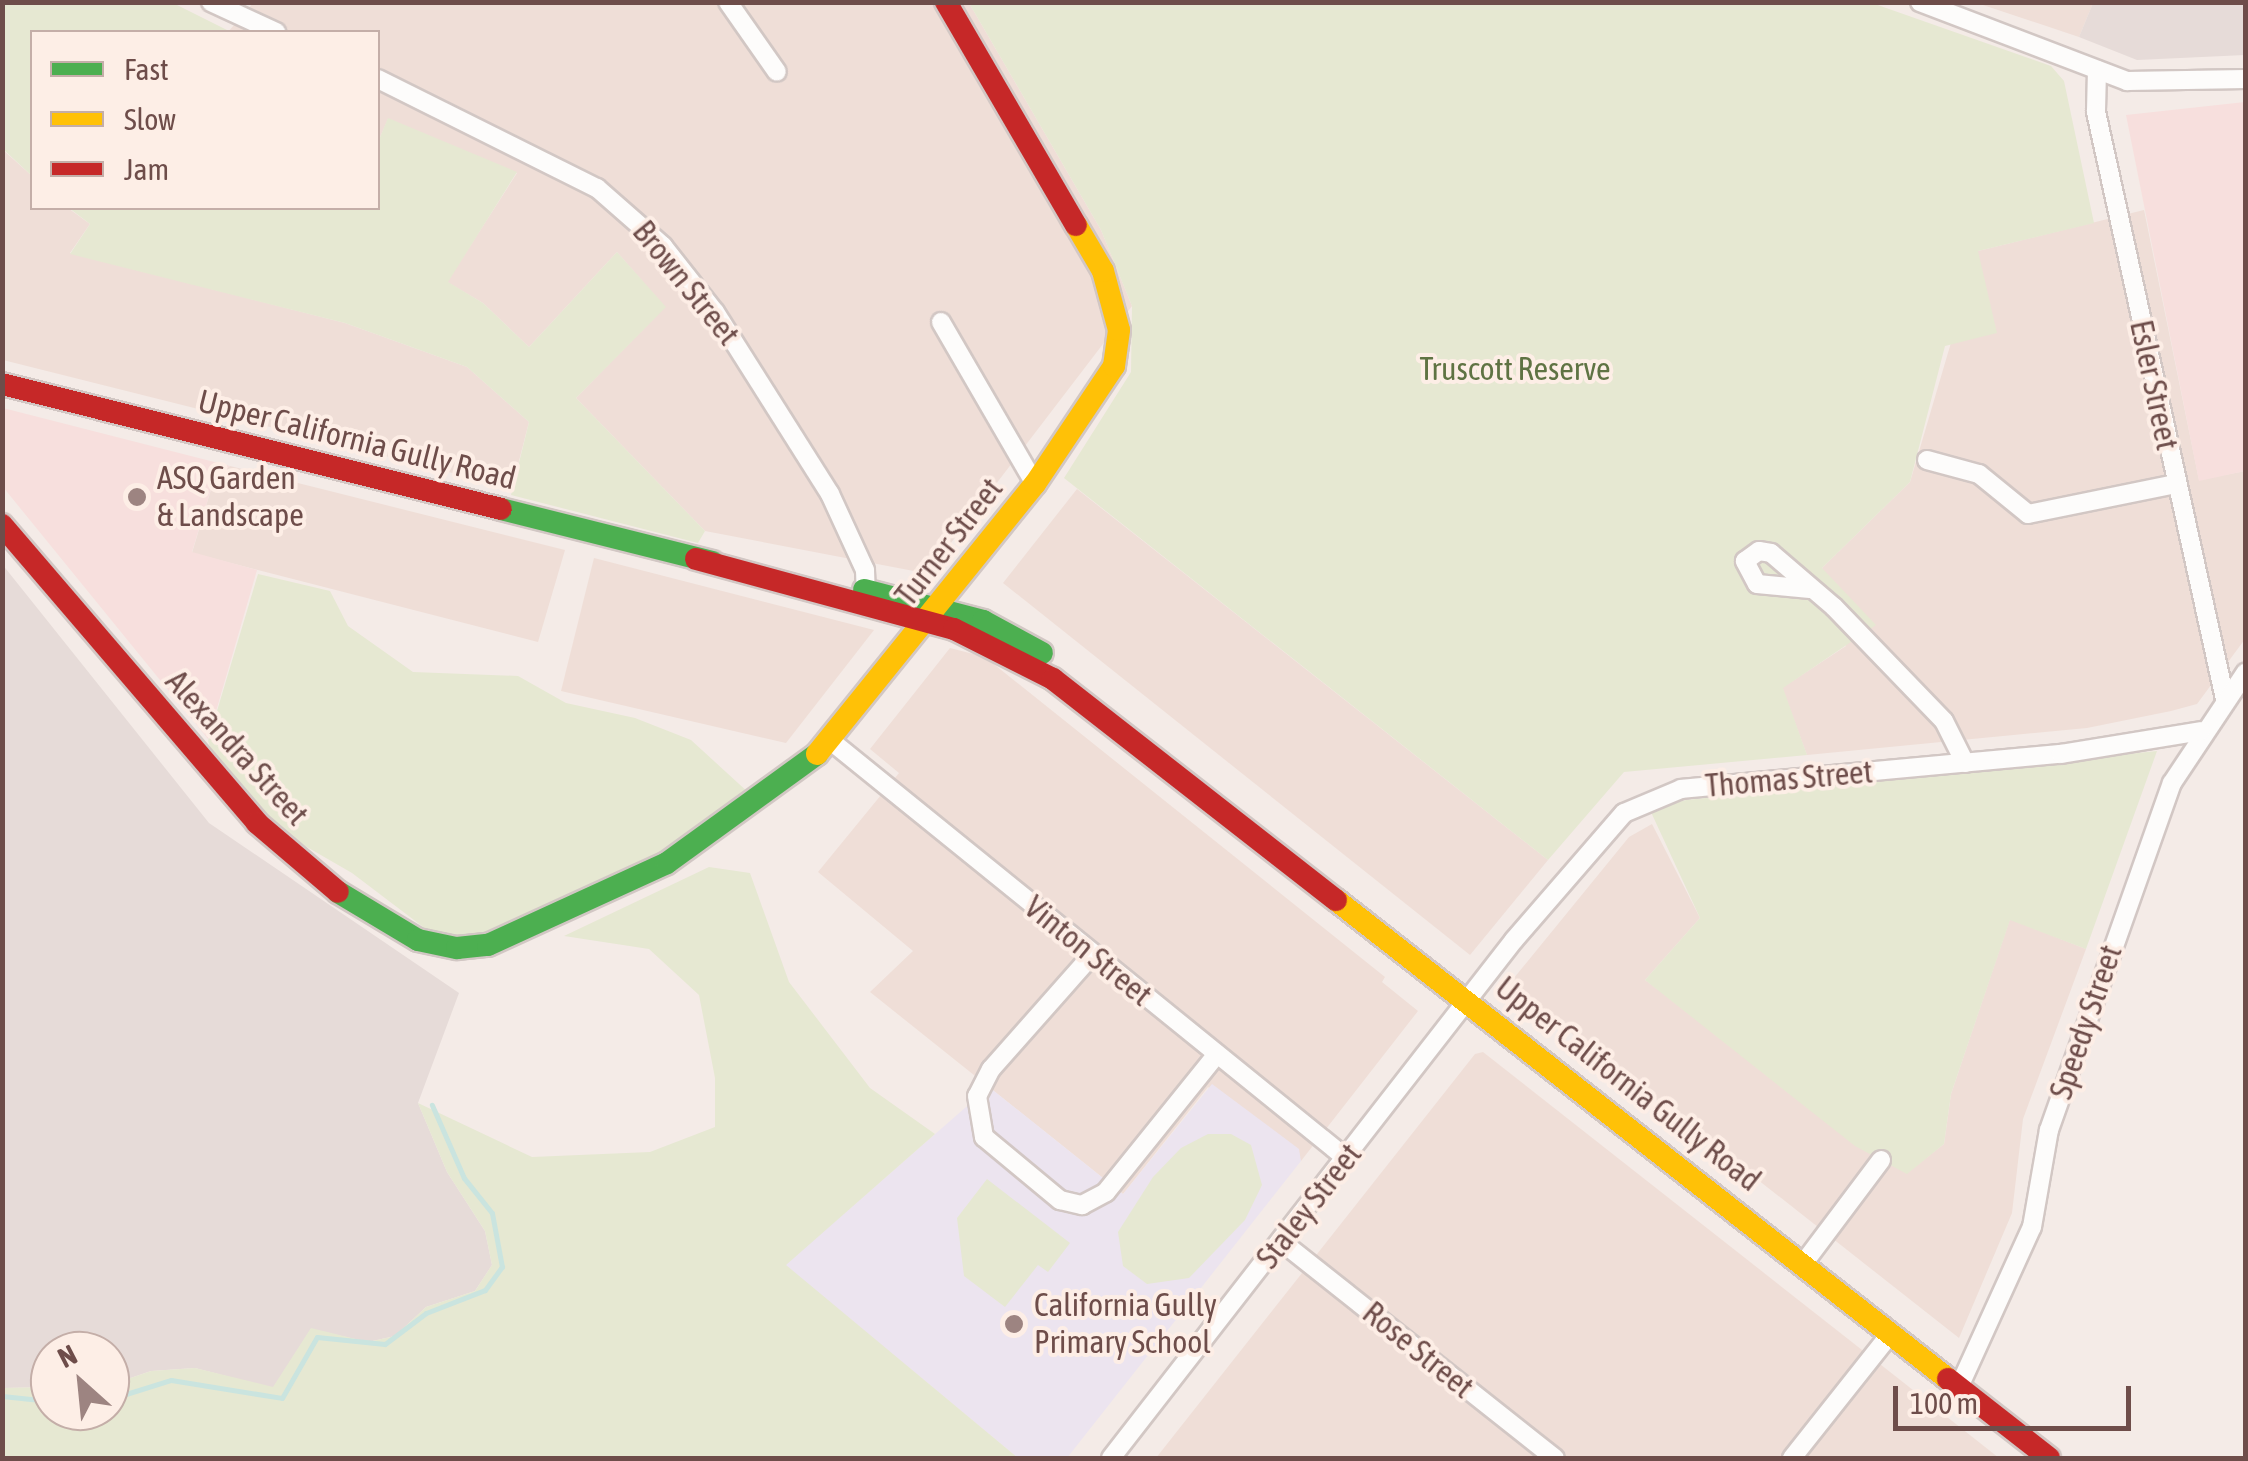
<!DOCTYPE html>
<style>
body{margin:0}
#map{position:relative;width:2248px;height:1461px;overflow:hidden;background:#f4ebe7;font-family:"Asap Condensed",sans-serif}
div>[style]{position:absolute}
.residential>*{inset:0;background:#efded7}
.commercial>*{inset:0;background:#f7dfdd}
.industrial>*{inset:0;background:#e6dbd8}
.education>*{inset:0;background:#ece4ef}
.green>*{inset:0;background:#e6e8d2}
.stream>*{height:5px;margin:-2.5px;padding:0 2.5px;transform-origin:2.5px;border-radius:2.5px;background:#cae4df}
.roads{filter:drop-shadow(2px 0 #d2c7c4) drop-shadow(-2px 0 #d2c7c4) drop-shadow(0 2px #d2c7c4) drop-shadow(0 -2px #d2c7c4)}
.street>*{height:18px;margin:-9px;padding:0 9px;transform-origin:9px;border-radius:9px;background:#fdfcfb}
.fast>*{height:22px;margin:-11px;padding:0 11px;transform-origin:11px;border-radius:11px;background:#4caf50}
.slow>*{height:22px;margin:-11px;padding:0 11px;transform-origin:11px;border-radius:11px;background:#ffc107}
.jam>*{height:22px;margin:-11px;padding:0 11px;transform-origin:11px;border-radius:11px;background:#c62828}
.dots>*{width:28px;height:28px;translate:-50% -50%;box-sizing:border-box;border:5px solid #fdeee6;border-radius:50%}
span{translate:-50% -50%;white-space:nowrap;text-align:center;line-height:1.15;-webkit-text-stroke:8px #fdeee6;paint-order:stroke}
.street-label{font-size:32px;color:#6e4d4a}
.park-label{font-size:32px;color:#5f7343}
.poi-label{font-size:32px;color:#6e4d4a}
.left{translate:0 -50%;text-align:left}
.frame{position:absolute;inset:0;border:5px solid #6e4d4a;pointer-events:none}
.legend{position:absolute;left:30px;top:30px;width:350px;height:180px;box-sizing:border-box;background:#fdeee6;border:2px solid #c4aea8;margin:0;padding:12px 18px;list-style:none;font-size:30px;color:#6e4d4a}
.legend li{display:flex;align-items:center;gap:20px;height:50px}
.legend b{width:50px;border:2px solid #c4aea8}
.north{position:absolute;left:30px;top:1331px;width:100px;height:100px;box-sizing:border-box;background:#fdeee6;border:2px solid #c4aea8;border-radius:50%;rotate:333deg;font-size:28px;font-weight:700;line-height:40px;text-align:center;color:#6e4d4a}
.north::after{content:'';display:block;margin:auto;width:35px;height:45px;background:#9d8481;clip-path:polygon(50% 0,100% 100%,50% 72%,0 100%)}
.scale{position:absolute;left:1893px;top:1386px;width:238px;height:45px;box-sizing:border-box;border:5px solid #6e4d4a;border-top:0;padding-left:12px;font-size:30px;line-height:35px;white-space:nowrap;color:#6e4d4a;-webkit-text-stroke:8px #fdeee6;paint-order:stroke}
</style>
<div id="map">
<div class="residential">
<div style="clip-path:polygon(254px 2px,969px 3px,1101px 230px,1132px 306px,944px 552px,919px 572px,705px 531px,576px 398px,665px 307px,617px 252px,529px 347px,483px 303px,447px 282px,517px 173px,388px 119px,378px 142px,378px 32px,228px 32px)"></div>
<div style="clip-path:polygon(1977px 3px,2093px 3px,2079px 37px)"></div>
<div style="clip-path:polygon(2px 149px,32px 176px,32px 208px,68px 208px,90px 224px,70px 253px,345px 323px,467px 367px,529px 422px,512px 488px,3px 360px)"></div>
<div style="clip-path:polygon(2144px 210px,2199px 480px,2245px 471px,2245px 639px,2197px 704px,2171px 711px,2087px 728px,1807px 755px,1782px 688px,1846px 646px,1822px 568px,1910px 482px,1978px 251px)"></div>
<div style="clip-path:polygon(230px 466px,565px 550px,538px 642px,192px 553px,215px 476px)"></div>
<div style="clip-path:polygon(1077px 489px,1548px 860px,1470px 955px,1003px 583px)"></div>
<div style="clip-path:polygon(594px 558px,874px 630px,786px 743px,561px 691px)"></div>
<div style="clip-path:polygon(950px 648px,985px 657px,1385px 977px,1382px 982px,1418px 1011px,1301px 1161px,1208px 1087px,1123px 1194px,870px 992px,913px 951px,818px 872px,899px 773px,870px 749px)"></div>
<div style="clip-path:polygon(1652px 824px,1700px 918px,1645px 980px,1907px 1173px,1944px 1144px,1951px 1094px,2010px 919px,2086px 949px,2023px 1119px,2012px 1213px,1959px 1338px,1509px 984px,1629px 837px)"></div>
<div style="clip-path:polygon(1483px 1052px,1899px 1379px,1999px 1458px,1156px 1458px,1475px 1054px)"></div>
</div>
<div class="commercial">
<div style="clip-path:polygon(2245px 102px,2245px 471px,2199px 481px,2126px 115px)"></div>
<div style="clip-path:polygon(3px 408px,230px 466px,215px 476px,192px 552px,257px 570px,208px 739px,3px 487px)"></div>
</div>
<div class="industrial">
<div style="clip-path:polygon(2093px 3px,2245px 3px,2245px 55px,2137px 60px,2079px 37px)"></div>
<div style="clip-path:polygon(2px 564px,209px 823px,459px 993px,418px 1103px,447px 1172px,485px 1231px,492px 1265px,475px 1291px,426px 1307px,395px 1336px,368px 1342px,311px 1329px,273px 1388px,195px 1368px,151px 1371px,110px 1385px,110px 1351px,50px 1351px,50px 1387px,3px 1388px)"></div>
</div>
<div class="education">
<div style="clip-path:polygon(1212px 1084px,1299px 1149px,1301px 1161px,1067px 1458px,1018px 1458px,785px 1265px,989px 1087px,1123px 1194px)"></div>
</div>
<div class="green">
<div style="clip-path:polygon(3px 2px,173px 3px,229px 31px,32px 32px,32px 176px,3px 149px)"></div>
<div style="clip-path:polygon(969px 3px,1872px 3px,2051px 66px,2064px 81px,2094px 223px,1978px 251px,1997px 333px,1945px 346px,1910px 482px,1822px 568px,1876px 625px,1783px 688px,1807px 755px,1624px 772px,1548px 860px,1064px 478px,1131px 372px,1132px 306px,1101px 230px)"></div>
<div style="clip-path:polygon(388px 118px,517px 172px,448px 282px,483px 303px,529px 347px,617px 252px,666px 307px,576px 398px,705px 531px,698px 543px,511px 495px,529px 422px,467px 367px,345px 323px,70px 254px,90px 224px,69px 208px,378px 208px,378px 142px)"></div>
<div style="clip-path:polygon(258px 574px,330px 591px,348px 626px,413px 672px,518px 676px,566px 703px,635px 718px,691px 740px,750px 794px,652px 861px,473px 940px,435px 936px,352px 873px,274px 828px,212px 753px,208px 741px)"></div>
<div style="clip-path:polygon(2157px 751px,2086px 949px,2010px 920px,1951px 1094px,1944px 1144px,1907px 1174px,1855px 1146px,1645px 980px,1700px 918px,1650px 810px,1686px 800px)"></div>
<div style="clip-path:polygon(709px 867px,750px 873px,789px 982px,870px 1088px,935px 1134px,786px 1265px,1018px 1458px,3px 1458px,3px 1388px,50px 1387px,50px 1411px,110px 1411px,110px 1385px,151px 1371px,195px 1368px,273px 1387px,311px 1328px,368px 1342px,395px 1336px,426px 1307px,475px 1291px,492px 1265px,485px 1231px,447px 1172px,418px 1103px,532px 1157px,650px 1152px,715px 1127px,715px 1078px,699px 995px,649px 949px,564px 936px)"></div>
<div style="clip-path:polygon(1208px 1134px,1231px 1134px,1251px 1145px,1262px 1185px,1245px 1220px,1189px 1278px,1147px 1284px,1123px 1266px,1118px 1232px,1153px 1177px,1181px 1148px)"></div>
<div style="clip-path:polygon(987px 1179px,1070px 1243px,1048px 1272px,1038px 1265px,1005px 1307px,964px 1276px,957px 1218px)"></div>
</div>
<div class="stream">
<div style="left:2px;top:1396px;width:48px;rotate:5.9deg"></div>
<div style="left:110px;top:1399px;width:64px;rotate:-17.3deg"></div>
<div style="left:171px;top:1380px;width:112px;rotate:9.2deg"></div>
<div style="left:282px;top:1398px;width:70px;rotate:-60.2deg"></div>
<div style="left:317px;top:1337px;width:68px;rotate:5.9deg"></div>
<div style="left:385px;top:1344px;width:51px;rotate:-37.1deg"></div>
<div style="left:426px;top:1313px;width:63px;rotate:-21.3deg"></div>
<div style="left:485px;top:1290px;width:29px;rotate:-54deg"></div>
<div style="left:502px;top:1267px;width:55px;rotate:-100.5deg"></div>
<div style="left:492px;top:1213px;width:45px;rotate:-128.7deg"></div>
<div style="left:464px;top:1178px;width:80px;rotate:-113.7deg"></div>
</div>
<div class="roads">
<div class="street">
<div style="left:211px;top:2px;width:72px;rotate:24.8deg"></div>
<div style="left:728px;top:2px;width:85px;rotate:55deg"></div>
<div style="left:1920px;top:2px;width:222px;rotate:20.9deg"></div>
<div style="left:2127px;top:81px;width:119px;rotate:-1deg"></div>
<div style="left:2097px;top:70px;width:42px;rotate:91.4deg"></div>
<div style="left:2096px;top:112px;width:601px;rotate:77.61deg"></div>
<div style="left:378px;top:79px;width:245px;rotate:26.5deg"></div>
<div style="left:597px;top:188px;width:88px;rotate:41.3deg"></div>
<div style="left:663px;top:246px;width:84px;rotate:51.8deg"></div>
<div style="left:715px;top:312px;width:215px;rotate:57.7deg"></div>
<div style="left:830px;top:494px;width:84px;rotate:65.3deg"></div>
<div style="left:865px;top:570px;width:30px;rotate:88deg"></div>
<div style="left:941px;top:322px;width:187px;rotate:59.9deg"></div>
<div style="left:1927px;top:460px;width:54px;rotate:15.1deg"></div>
<div style="left:1979px;top:474px;width:63px;rotate:39.2deg"></div>
<div style="left:2028px;top:514px;width:150px;rotate:-11.5deg"></div>
<div style="left:1810px;top:589px;width:53px;rotate:-174.6deg"></div>
<div style="left:1757px;top:584px;width:26px;rotate:-118deg"></div>
<div style="left:1745px;top:561px;width:17px;rotate:-36deg"></div>
<div style="left:1759px;top:551px;width:12px;rotate:9deg"></div>
<div style="left:1771px;top:553px;width:83px;rotate:40.6deg"></div>
<div style="left:1834px;top:607px;width:158px;rotate:46deg"></div>
<div style="left:1944px;top:721px;width:47px;rotate:63.4deg"></div>
<div style="left:831px;top:741px;width:663px;rotate:39deg"></div>
<div style="left:1092px;top:955px;width:152px;rotate:131.5deg"></div>
<div style="left:991px;top:1069px;width:30px;rotate:117deg"></div>
<div style="left:977px;top:1096px;width:42px;rotate:80.3deg"></div>
<div style="left:984px;top:1137px;width:99px;rotate:39.7deg"></div>
<div style="left:1060px;top:1200px;width:23px;rotate:13deg"></div>
<div style="left:1082px;top:1205px;width:27px;rotate:-28deg"></div>
<div style="left:1106px;top:1192px;width:177px;rotate:-51.2deg"></div>
<div style="left:1282px;top:1242px;width:348px;rotate:38.4deg"></div>
<div style="left:1803px;top:1264px;width:130px;rotate:-53.1deg"></div>
<div style="left:1959px;top:1387px;width:176px;rotate:-65.5deg"></div>
<div style="left:2032px;top:1227px;width:98px;rotate:-80.1deg"></div>
<div style="left:2049px;top:1130px;width:368px;rotate:-70.5deg"></div>
<div style="left:2172px;top:783px;width:133px;rotate:-56.3deg"></div>
<div style="left:1111px;top:1458px;width:656px;rotate:-52.12deg"></div>
<div style="left:1514px;top:940px;width:168px;rotate:-49.1deg"></div>
<div style="left:1624px;top:813px;width:62px;rotate:-22.8deg"></div>
<div style="left:1681px;top:789px;width:382px;rotate:-5.3deg"></div>
<div style="left:2061px;top:754px;width:142px;rotate:-9.3deg"></div>
<div style="left:1792px;top:1458px;width:159px;rotate:-51.6deg"></div>
</div>
<div class="fast">
<div style="left:501px;top:509px;width:218px;rotate:14.1deg"></div>
<div style="left:864px;top:590px;width:123px;rotate:14.6deg"></div>
<div style="left:983px;top:621px;width:67px;rotate:28.5deg"></div>
<div style="left:338px;top:892px;width:93px;rotate:31deg"></div>
<div style="left:418px;top:940px;width:40px;rotate:12deg"></div>
<div style="left:457px;top:948px;width:31px;rotate:-6deg"></div>
<div style="left:488px;top:945px;width:197px;rotate:-24.6deg"></div>
<div style="left:667px;top:863px;width:185px;rotate:-36deg"></div>
</div>
<div class="slow">
<div style="left:817px;top:754px;width:347px;rotate:-51.1deg"></div>
<div style="left:1035px;top:484px;width:142px;rotate:-56.2deg"></div>
<div style="left:1114px;top:366px;width:36px;rotate:-82deg"></div>
<div style="left:1119px;top:330px;width:61px;rotate:-105.2deg"></div>
<div style="left:1103px;top:271px;width:53px;rotate:-120.4deg"></div>
<div style="left:1336px;top:900px;width:777px;rotate:38.05deg"></div>
</div>
<div class="jam">
<div style="left:946px;top:2px;width:258px;rotate:59.8deg"></div>
<div style="left:2px;top:384px;width:514px;rotate:14.06deg"></div>
<div style="left:2px;top:525px;width:392px;rotate:49.4deg"></div>
<div style="left:257px;top:823px;width:106px;rotate:40.4deg"></div>
<div style="left:696px;top:559px;width:267px;rotate:15.2deg"></div>
<div style="left:954px;top:629px;width:111px;rotate:26.8deg"></div>
<div style="left:1053px;top:679px;width:359px;rotate:38deg"></div>
<div style="left:1948px;top:1379px;width:128px;rotate:38deg"></div>
</div>
</div>
<div class="dots">
<div style="left:137px;top:497px;background:#9d8481"></div>
<div style="left:1014px;top:1324px;background:#9d8481"></div>
</div>
<div class="street-label">
<span style="left:686px;top:283px;rotate:51deg">Brown Street</span>
<span style="left:2154px;top:385px;rotate:78deg">Esler Street</span>
<span style="left:357px;top:440px;rotate:14deg">Upper California Gully Road</span>
<span style="left:949px;top:542px;rotate:-52deg">Turner Street</span>
<span style="left:237px;top:748px;rotate:48deg">Alexandra Street</span>
<span style="left:1789px;top:779px;rotate:-5deg">Thomas Street</span>
<span style="left:1088px;top:951px;rotate:39deg">Vinton Street</span>
<span style="left:2086px;top:1022px;rotate:-71deg">Speedy Street</span>
<span style="left:1628px;top:1084px;rotate:38deg">Upper California Gully Road</span>
<span style="left:1309px;top:1206px;rotate:-52deg">Staley Street</span>
<span style="left:1418px;top:1350px;rotate:39deg">Rose Street</span>
</div>
<div class="park-label">
<span style="left:1515px;top:369px">Truscott Reserve</span>
</div>
<div class="poi-label">
<span class="left" style="left:157px;top:497px">ASQ Garden<br>&amp; Landscape</span>
<span class="left" style="left:1034px;top:1324px">California Gully<br>Primary School</span>
</div>
<div class="frame"></div>
<ul class="legend">
<li><b style="height:12px;background:#4caf50"></b>Fast</li>
<li><b style="height:12px;background:#ffc107"></b>Slow</li>
<li><b style="height:12px;background:#c62828"></b>Jam</li>
</ul>
<div class="north">N</div>
<div class="scale">100 m</div>
</div>
